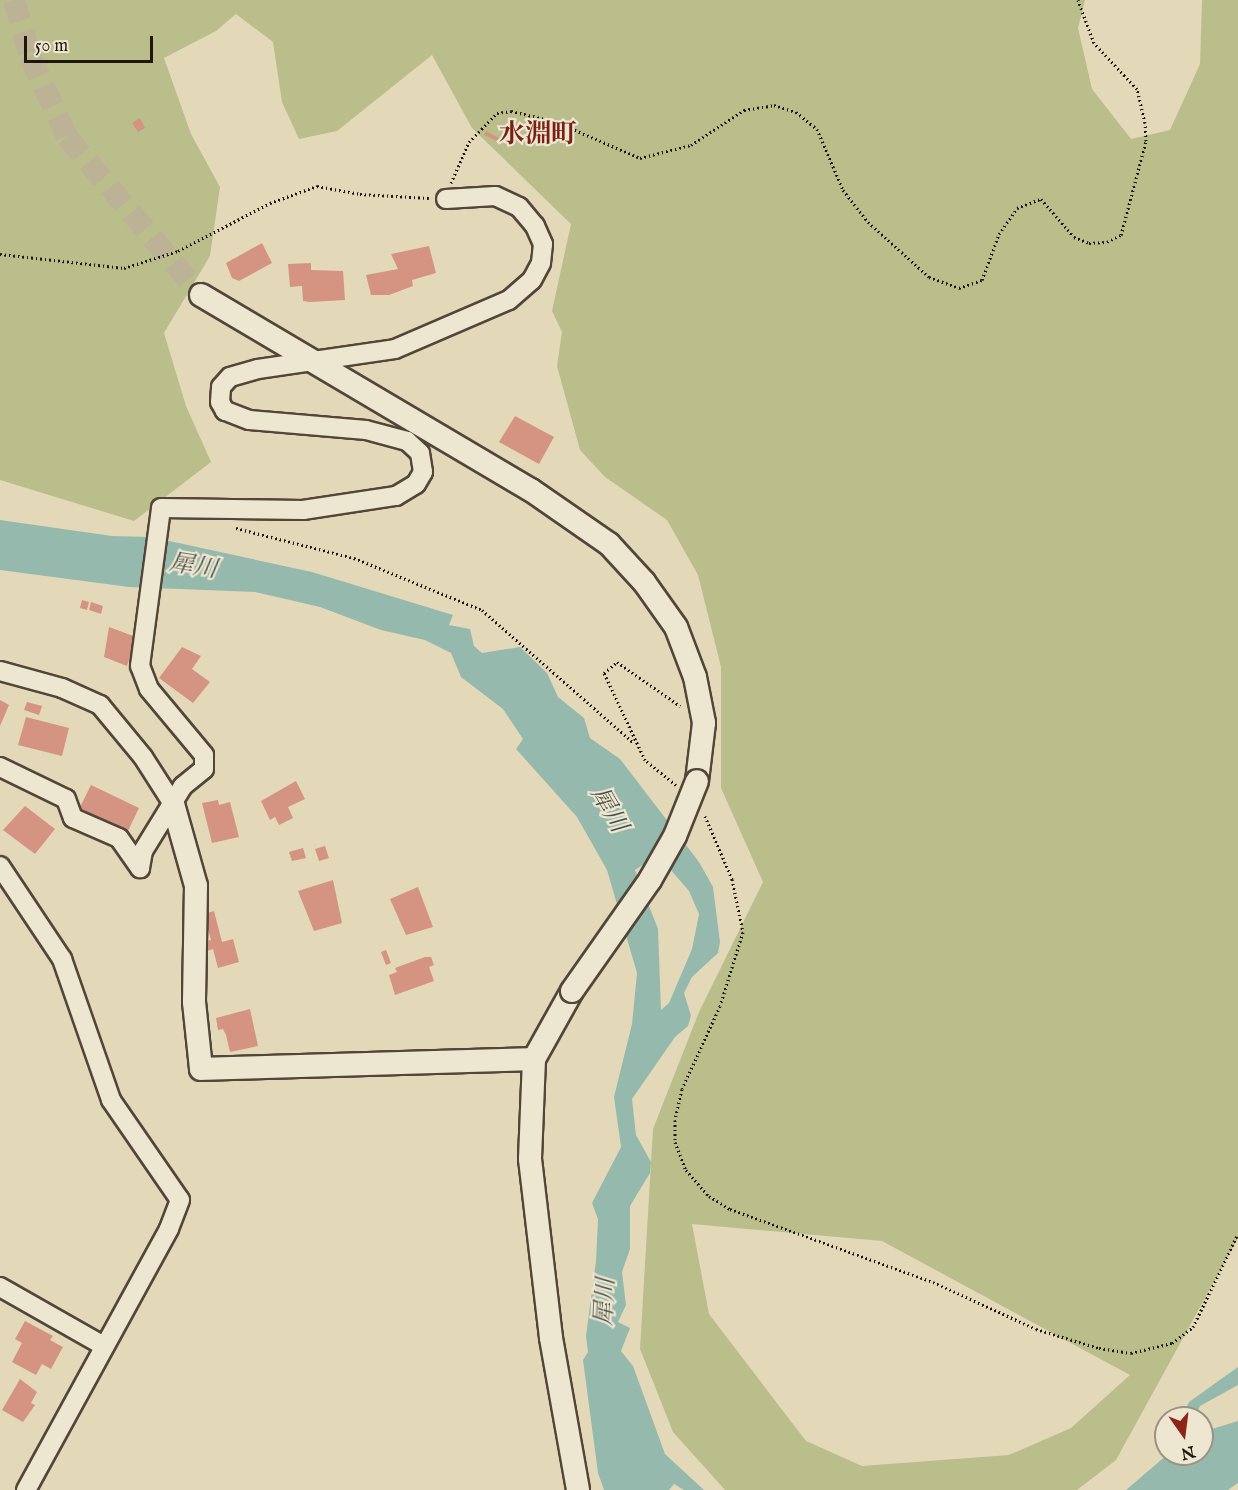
<!DOCTYPE html>
<meta charset="utf-8">
<style>
body{margin:0}
#map{position:relative;width:1238px;height:1490px;overflow:hidden;background:#e3d9b8;font-family:"IM FELL English","Noto Serif JP",serif}
div>[style]{position:absolute}
.green>*{inset:0;background:#b9be8b}
.water>*{inset:0;background:#95baad}
.building>*{inset:0;background:#d59382}
.tertiary-tunnel>*{height:22px;margin-top:-11px;transform-origin:0;background:repeating-linear-gradient(90deg,#bcb296 0 22px,transparent 0 33px)}
.path>*{height:3px;margin-top:-1.5px;transform-origin:0;background:repeating-linear-gradient(90deg,#21150f 0 1.5px,transparent 0 4.5px)}
.roads{filter:drop-shadow(2px 0 #524639) drop-shadow(-2px 0 #524639) drop-shadow(0 2px #524639) drop-shadow(0 -2px #524639)}
.minor>*{height:18px;margin:-9px;padding:0 9px;transform-origin:9px;border-radius:9px;background:#ede6d1}
.tertiary>*{height:22px;margin:-11px;padding:0 11px;transform-origin:11px;border-radius:11px;background:#ede6d1}
.bridges{filter:drop-shadow(2px 0 #524639) drop-shadow(-2px 0 #524639) drop-shadow(0 2px #524639) drop-shadow(0 -2px #524639)}
.tertiary-bridge>*{height:22px;margin:-11px;padding:0 11px;transform-origin:11px;border-radius:11px;background:#ede6d1}
span{translate:-50% -50%;white-space:nowrap;text-align:center;line-height:1.15;-webkit-text-stroke:4.5px #ede6d1;paint-order:stroke}
.water-label{font-size:24px;color:#4a4f46;font-style:italic}
.quarter-label{font-size:26px;color:#7a1f14;font-weight:700}
.north{position:absolute;left:1154px;top:1406px;width:60px;height:60px;box-sizing:border-box;background:#ede6d1;border:2px solid #9b9283;border-radius:50%;rotate:166deg;font-size:16px;font-weight:700;line-height:24px;text-align:center;color:#21150f}
.north::after{content:'';display:block;margin:auto;width:21px;height:27px;background:#8f2418;clip-path:polygon(50% 0,100% 100%,50% 72%,0 100%)}
.scale{position:absolute;left:24px;top:36px;width:129px;height:27px;box-sizing:border-box;border:3px solid #21150f;border-top:0;padding-left:8px;font-size:18px;line-height:21px;white-space:nowrap;color:#21150f;-webkit-text-stroke:4px #ede6d1;paint-order:stroke}
</style>
<div id="map">
<div class="green">
<div style="clip-path:polygon(evenodd,0 0,1085px 0,1078px 28px,1092px 89px,1131px 139px,1170px 130px,1200px 64px,1202px 0,1238px 0,1238px 1238px,1116px 1460px,1077px 1490px,725px 1490px,673px 1432px,640px 1349px,653px 1129px,699px 1012px,763px 882px,721px 788px,721px 667px,698px 575px,667px 520px,605px 477px,580px 450px,557px 366px,562px 332px,552px 311px,571px 224px,472px 128px,432px 55px,337px 131px,299px 139px,282px 102px,273px 42px,236px 14px,216px 31px,164px 58px,191px 134px,220px 187px,210px 256px,164px 333px,186px 406px,211px 462px,134px 521px,0 480px,0 0,692px 1224px,882px 1241px,1130px 1375px,1071px 1428px,1009px 1455px,862px 1466px,806px 1441px,709px 1314px,692px 1224px)"></div>
</div>
<div class="water">
<div style="clip-path:polygon(evenodd,0 520px,112px 536px,151px 537px,312px 572px,453px 615px,449px 625px,470px 629px,474px 646px,482px 653px,520px 647px,547px 673px,558px 697px,584px 718px,590px 738px,620px 759px,699px 862px,713px 887px,720px 942px,718px 953px,692px 977px,684px 993px,691px 1016px,688px 1026px,675px 1037px,632px 1099px,636px 1135px,651px 1162px,650px 1173px,630px 1206px,630px 1249px,622px 1272px,626px 1305px,618px 1322px,630px 1328px,621px 1351px,633px 1366px,665px 1454px,704px 1490px,684px 1490px,674px 1484px,669px 1490px,604px 1490px,598px 1473px,583px 1360px,588px 1352px,586px 1336px,596px 1261px,598px 1219px,592px 1203px,621px 1147px,614px 1097px,632px 1024px,637px 973px,607px 870px,577px 817px,516px 749px,523px 739px,503px 709px,461px 677px,451px 653px,425px 640px,381px 630px,320px 607px,255px 592px,129px 587px,0 570px,0 520px,650px 860px,670px 869px,689px 891px,699px 914px,692px 949px,669px 1003px,661px 1010px,658px 929px,635px 870px,650px 860px)"></div>
<div style="clip-path:polygon(1238px 1367px,1238px 1385px,1200px 1406px,1194px 1418px,1181px 1418px,1189px 1402px)"></div>
<div style="clip-path:polygon(1238px 1421px,1238px 1483px,1228px 1490px,1126px 1490px,1168px 1454px,1202px 1454px,1202px 1432px)"></div>
</div>
<div class="building">
<div style="clip-path:polygon(140px 118px,145px 128px,138px 132px,132px 123px)"></div>
<div style="clip-path:polygon(486px 131px,499px 138px,497px 141px,484px 135px)"></div>
<div style="clip-path:polygon(262px 243px,272px 263px,239px 281px,232px 278px,226px 263px)"></div>
<div style="clip-path:polygon(429px 246px,436px 273px,412px 280px,413px 286px,389px 295px,371px 295px,366px 275px,398px 269px,391px 254px)"></div>
<div style="clip-path:polygon(311px 263px,311px 270px,343px 271px,345px 300px,310px 302px,303px 301px,302px 286px,290px 287px,288px 264px)"></div>
<div style="clip-path:polygon(515px 416px,554px 437px,539px 464px,499px 442px)"></div>
<div style="clip-path:polygon(82px 600px,89px 602px,87px 610px,80px 608px)"></div>
<div style="clip-path:polygon(91px 602px,103px 606px,101px 614px,89px 610px)"></div>
<div style="clip-path:polygon(109px 627px,136px 637px,127px 666px,104px 657px)"></div>
<div style="clip-path:polygon(182px 647px,201px 656px,192px 669px,210px 682px,193px 703px,159px 678px)"></div>
<div style="clip-path:polygon(0 700px,9px 705px,0 726px)"></div>
<div style="clip-path:polygon(27px 702px,42px 706px,39px 715px,24px 710px)"></div>
<div style="clip-path:polygon(26px 717px,69px 728px,62px 756px,18px 745px)"></div>
<div style="clip-path:polygon(296px 781px,305px 799px,288px 807px,293px 818px,279px 825px,275px 817px,270px 820px,261px 801px)"></div>
<div style="clip-path:polygon(91px 785px,139px 808px,126px 835px,78px 811px)"></div>
<div style="clip-path:polygon(218px 800px,219px 805px,230px 802px,239px 837px,212px 843px,202px 803px)"></div>
<div style="clip-path:polygon(25px 806px,55px 829px,35px 854px,3px 830px)"></div>
<div style="clip-path:polygon(325px 846px,329px 858px,319px 861px,315px 849px)"></div>
<div style="clip-path:polygon(303px 848px,306px 858px,292px 861px,289px 852px)"></div>
<div style="clip-path:polygon(333px 880px,342px 923px,314px 931px,298px 891px)"></div>
<div style="clip-path:polygon(418px 887px,433px 927px,406px 935px,390px 899px)"></div>
<div style="clip-path:polygon(214px 911px,222px 942px,233px 939px,239px 962px,218px 968px,213px 949px,207px 951px,207px 941px,211px 940px,204px 914px)"></div>
<div style="clip-path:polygon(386px 950px,391px 963px,386px 965px,381px 952px)"></div>
<div style="clip-path:polygon(425px 957px,431px 957px,434px 965px,429px 967px,434px 981px,395px 995px,389px 975px,397px 972px,395px 968px)"></div>
<div style="clip-path:polygon(250px 1009px,258px 1046px,230px 1052px,226px 1035px,223px 1029px,218px 1030px,216px 1018px)"></div>
<div style="clip-path:polygon(25px 1321px,53px 1336px,50px 1340px,63px 1347px,51px 1369px,42px 1364px,36px 1375px,12px 1362px,22px 1343px,15px 1339px)"></div>
<div style="clip-path:polygon(20px 1379px,37px 1392px,31px 1403px,35px 1405px,23px 1422px,2px 1410px)"></div>
</div>
<div class="tertiary-tunnel">
<div style="left:14px;top:0;width:58px;rotate:74.1deg"></div>
<div style="left:30px;top:56px;width:89px;rotate:65.4deg"></div>
<div style="left:67px;top:137px;width:207px;rotate:49.7deg"></div>
</div>
<div class="path">
<div style="left:451px;top:183px;width:45px;rotate:-66.3deg"></div>
<div style="left:469px;top:142px;width:40px;rotate:-46deg"></div>
<div style="left:497px;top:113px;width:14px;rotate:-8deg"></div>
<div style="left:511px;top:111px;width:44px;rotate:13.1deg"></div>
<div style="left:554px;top:121px;width:94px;rotate:23.3deg"></div>
<div style="left:640px;top:158px;width:53px;rotate:-14.3deg"></div>
<div style="left:691px;top:145px;width:64px;rotate:-33.4deg"></div>
<div style="left:744px;top:110px;width:30px;rotate:-9deg"></div>
<div style="left:774px;top:105px;width:23px;rotate:18deg"></div>
<div style="left:796px;top:112px;width:27px;rotate:39deg"></div>
<div style="left:817px;top:129px;width:66px;rotate:66.9deg"></div>
<div style="left:843px;top:190px;width:41px;rotate:52deg"></div>
<div style="left:868px;top:222px;width:82px;rotate:42deg"></div>
<div style="left:929px;top:277px;width:32px;rotate:20deg"></div>
<div style="left:959px;top:288px;width:24px;rotate:-19deg"></div>
<div style="left:982px;top:280px;width:49px;rotate:-69.7deg"></div>
<div style="left:999px;top:234px;width:32px;rotate:-55deg"></div>
<div style="left:1017px;top:208px;width:26px;rotate:-21deg"></div>
<div style="left:1041px;top:199px;width:50px;rotate:49deg"></div>
<div style="left:1074px;top:237px;width:16px;rotate:22deg"></div>
<div style="left:1089px;top:243px;width:18px;rotate:-3deg"></div>
<div style="left:1107px;top:242px;width:16px;rotate:-27deg"></div>
<div style="left:1121px;top:235px;width:97px;rotate:-75.1deg"></div>
<div style="left:1146px;top:141px;width:18px;rotate:-93deg"></div>
<div style="left:1145px;top:123px;width:35px;rotate:-103deg"></div>
<div style="left:1137px;top:89px;width:63px;rotate:-133.1deg"></div>
<div style="left:1094px;top:43px;width:46px;rotate:-110.4deg"></div>
<div style="left:0;top:254px;width:125px;rotate:6.4deg"></div>
<div style="left:124px;top:268px;width:57px;rotate:-17.5deg"></div>
<div style="left:178px;top:251px;width:104px;rotate:-27.6deg"></div>
<div style="left:270px;top:203px;width:50px;rotate:-19.9deg"></div>
<div style="left:317px;top:186px;width:44px;rotate:10.5deg"></div>
<div style="left:360px;top:194px;width:69px;rotate:3.3deg"></div>
<div style="left:236px;top:528px;width:122px;rotate:14.3deg"></div>
<div style="left:354px;top:558px;width:138px;rotate:22.1deg"></div>
<div style="left:482px;top:610px;width:202px;rotate:41.2deg"></div>
<div style="left:676px;top:785px;width:40px;rotate:-141deg"></div>
<div style="left:645px;top:760px;width:96px;rotate:-115.2deg"></div>
<div style="left:604px;top:673px;width:17px;rotate:-40deg"></div>
<div style="left:617px;top:662px;width:77px;rotate:34.9deg"></div>
<div style="left:705px;top:816px;width:69px;rotate:66.8deg"></div>
<div style="left:732px;top:879px;width:54px;rotate:78.3deg"></div>
<div style="left:743px;top:932px;width:77px;rotate:107.3deg"></div>
<div style="left:720px;top:1006px;width:91px;rotate:114.6deg"></div>
<div style="left:682px;top:1089px;width:32px;rotate:103deg"></div>
<div style="left:675px;top:1120px;width:22px;rotate:90deg"></div>
<div style="left:675px;top:1142px;width:30px;rotate:69deg"></div>
<div style="left:686px;top:1170px;width:35px;rotate:49deg"></div>
<div style="left:709px;top:1196px;width:25px;rotate:32deg"></div>
<div style="left:730px;top:1209px;width:216px;rotate:19.8deg"></div>
<div style="left:933px;top:1282px;width:113px;rotate:24.5deg"></div>
<div style="left:1036px;top:1329px;width:66px;rotate:16.8deg"></div>
<div style="left:1099px;top:1348px;width:32px;rotate:9deg"></div>
<div style="left:1131px;top:1353px;width:42px;rotate:-13.7deg"></div>
<div style="left:1172px;top:1343px;width:26px;rotate:-37deg"></div>
<div style="left:1193px;top:1327px;width:103px;rotate:-64.2deg"></div>
</div>
<div class="roads">
<div class="minor">
<div style="left:0;top:671px;width:64px;rotate:15.3deg"></div>
<div style="left:62px;top:688px;width:42px;rotate:24.1deg"></div>
<div style="left:100px;top:705px;width:67px;rotate:50.4deg"></div>
<div style="left:143px;top:757px;width:56px;rotate:57.4deg"></div>
<div style="left:0;top:767px;width:73px;rotate:25.9deg"></div>
<div style="left:66px;top:799px;width:20px;rotate:70deg"></div>
<div style="left:73px;top:818px;width:50px;rotate:23.5deg"></div>
<div style="left:119px;top:838px;width:37px;rotate:55deg"></div>
<div style="left:140px;top:868px;width:17px;rotate:-80deg"></div>
<div style="left:143px;top:851px;width:76px;rotate:-58.4deg"></div>
<div style="left:183px;top:786px;width:27px;rotate:-39deg"></div>
<div style="left:204px;top:769px;width:14px;rotate:-90deg"></div>
<div style="left:204px;top:755px;width:86px;rotate:-129.8deg"></div>
<div style="left:149px;top:689px;width:25px;rotate:-111deg"></div>
<div style="left:140px;top:666px;width:159px;rotate:-82.4deg"></div>
<div style="left:161px;top:508px;width:142px;rotate:0.8deg"></div>
<div style="left:303px;top:510px;width:94px;rotate:-8.6deg"></div>
<div style="left:396px;top:496px;width:23px;rotate:-31deg"></div>
<div style="left:416px;top:484px;width:14px;rotate:-60deg"></div>
<div style="left:423px;top:472px;width:19px;rotate:-99deg"></div>
<div style="left:420px;top:453px;width:18px;rotate:-137deg"></div>
<div style="left:407px;top:441px;width:42px;rotate:-165deg"></div>
<div style="left:366px;top:430px;width:117px;rotate:-175.1deg"></div>
<div style="left:249px;top:420px;width:26px;rotate:-159deg"></div>
<div style="left:225px;top:411px;width:10px;rotate:-119deg"></div>
<div style="left:220px;top:402px;width:15px;rotate:-86deg"></div>
<div style="left:221px;top:387px;width:13px;rotate:-48deg"></div>
<div style="left:230px;top:377px;width:29px;rotate:-16deg"></div>
<div style="left:258px;top:369px;width:138px;rotate:-8.3deg"></div>
<div style="left:395px;top:349px;width:124px;rotate:-23.3deg"></div>
<div style="left:509px;top:300px;width:30px;rotate:-41deg"></div>
<div style="left:532px;top:280px;width:19px;rotate:-62deg"></div>
<div style="left:541px;top:263px;width:19px;rotate:-84deg"></div>
<div style="left:543px;top:244px;width:20px;rotate:-114deg"></div>
<div style="left:535px;top:226px;width:25px;rotate:-130deg"></div>
<div style="left:519px;top:207px;width:26px;rotate:-155deg"></div>
<div style="left:495px;top:196px;width:49px;rotate:176.5deg"></div>
<div style="left:0;top:866px;width:112px;rotate:56.3deg"></div>
<div style="left:62px;top:959px;width:149px;rotate:70.8deg"></div>
<div style="left:111px;top:1100px;width:121px;rotate:55.4deg"></div>
<div style="left:180px;top:1200px;width:31px;rotate:111deg"></div>
<div style="left:169px;top:1229px;width:298px;rotate:118.7deg"></div>
<div style="left:0;top:1287px;width:120px;rotate:29.6deg"></div>
</div>
<div class="tertiary">
<div style="left:201px;top:295px;width:383px;rotate:30.6deg"></div>
<div style="left:531px;top:490px;width:95px;rotate:34.7deg"></div>
<div style="left:609px;top:544px;width:52px;rotate:47.4deg"></div>
<div style="left:644px;top:582px;width:55px;rotate:54.6deg"></div>
<div style="left:676px;top:627px;width:53px;rotate:69.2deg"></div>
<div style="left:695px;top:677px;width:47px;rotate:78.9deg"></div>
<div style="left:704px;top:723px;width:58px;rotate:96.9deg"></div>
<div style="left:173px;top:804px;width:85px;rotate:74.3deg"></div>
<div style="left:196px;top:886px;width:116px;rotate:91deg"></div>
<div style="left:194px;top:1002px;width:67px;rotate:84deg"></div>
<div style="left:201px;top:1069px;width:333px;rotate:-1.7deg"></div>
<div style="left:572px;top:991px;width:78px;rotate:119.2deg"></div>
<div style="left:534px;top:1059px;width:100px;rotate:92.3deg"></div>
<div style="left:530px;top:1159px;width:180px;rotate:83.3deg"></div>
<div style="left:551px;top:1338px;width:154px;rotate:79.9deg"></div>
</div>
</div>
<div class="bridges">
<div class="tertiary-bridge">
<div style="left:572px;top:991px;width:136px;rotate:-54.9deg"></div>
<div style="left:650px;top:880px;width:51px;rotate:-60.4deg"></div>
<div style="left:675px;top:836px;width:59px;rotate:-68.2deg"></div>
</div>
</div>
<div class="water-label">
<span style="left:193px;top:567px;rotate:9deg">犀川</span>
<span style="left:608px;top:810px;rotate:60deg">犀川</span>
<span style="left:606px;top:1302px;rotate:-87deg">犀川</span>
</div>
<div class="quarter-label">
<span style="left:538px;top:135px">水淵町</span>
</div>
<div class="north">N</div>
<div class="scale">50 m</div>
</div>
